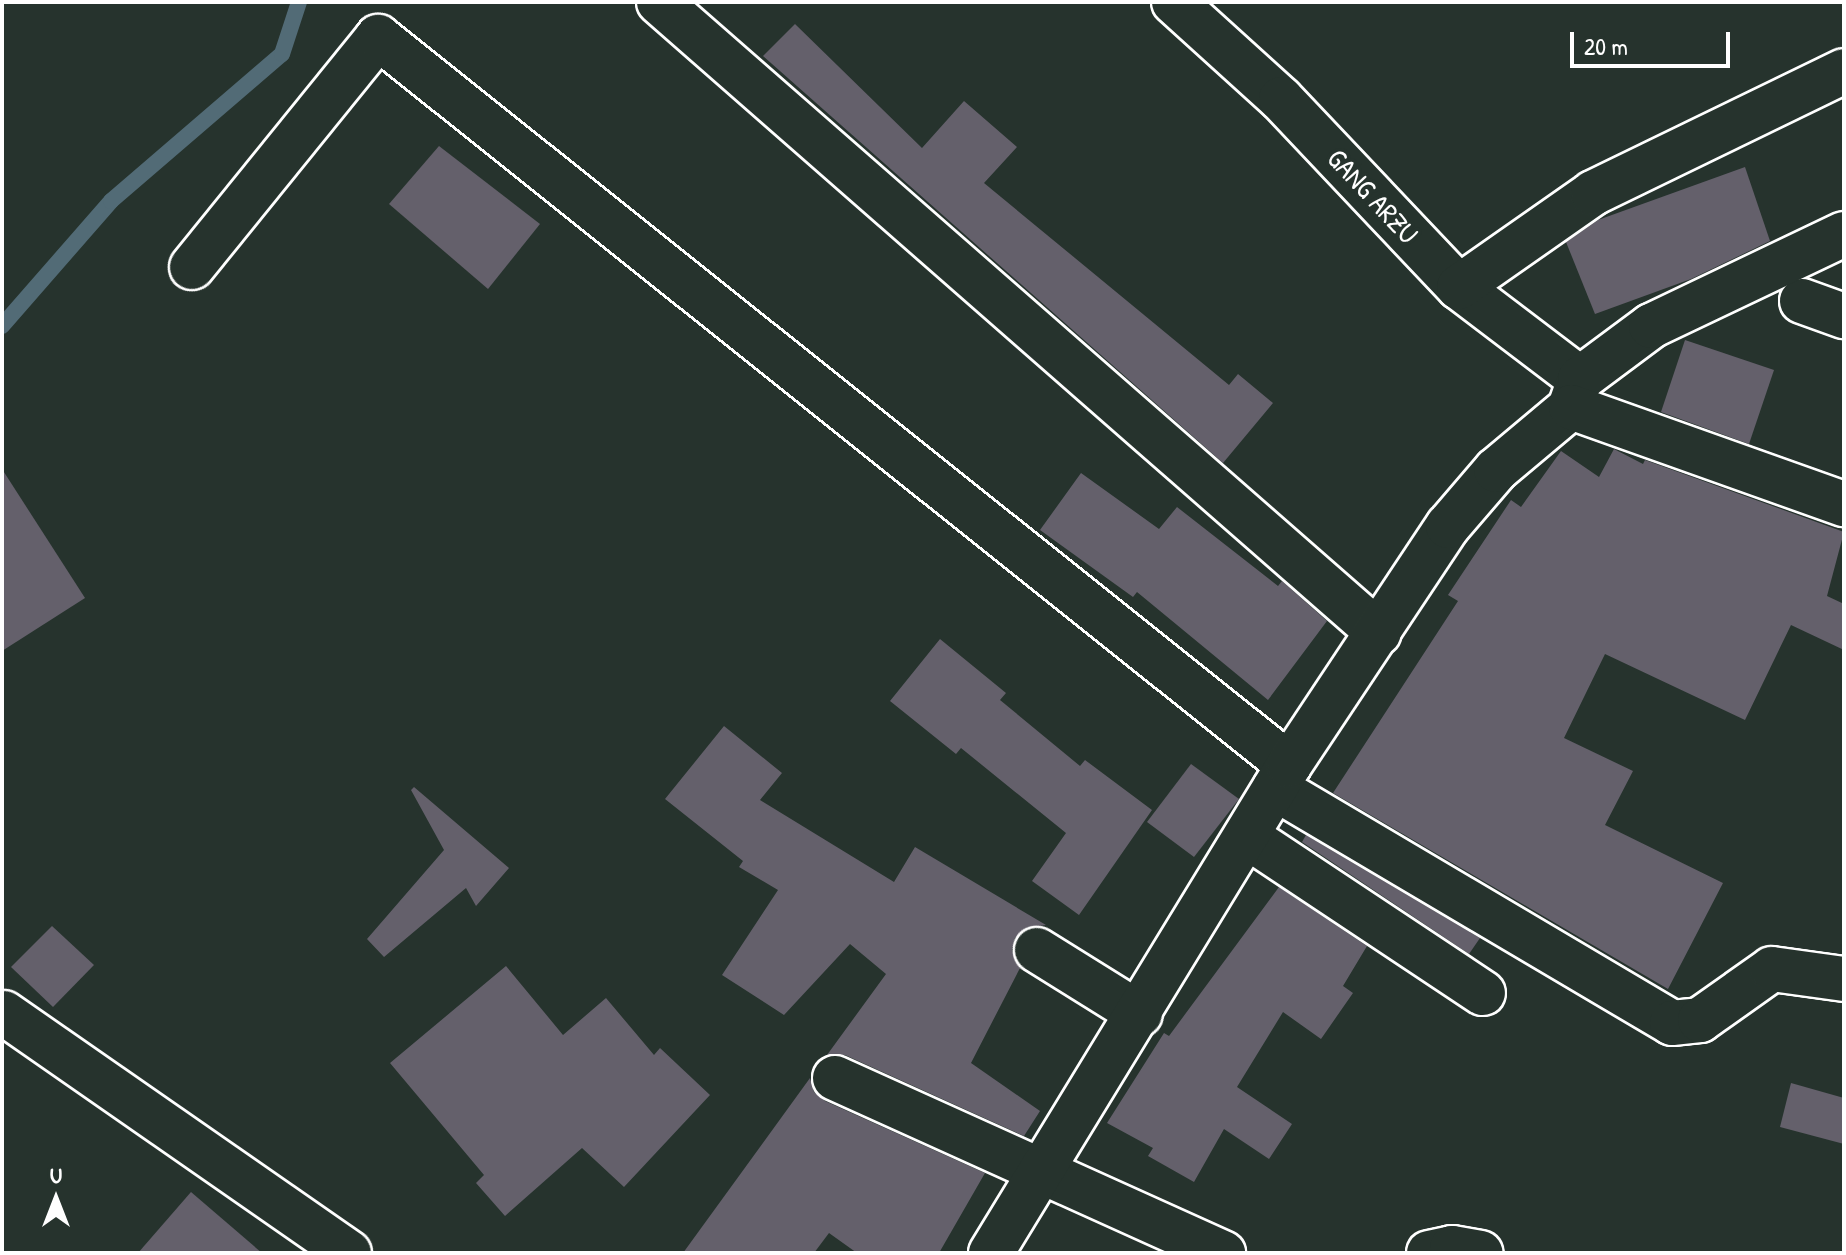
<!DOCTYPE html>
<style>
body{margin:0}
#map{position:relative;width:1846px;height:1255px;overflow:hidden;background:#26332d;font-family:"Patrick Hand",sans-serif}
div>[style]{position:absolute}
.stream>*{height:16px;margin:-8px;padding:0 8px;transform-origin:8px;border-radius:8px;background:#526b76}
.building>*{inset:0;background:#64606b}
.roads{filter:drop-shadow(2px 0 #fff) drop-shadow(-2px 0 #fff) drop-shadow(0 2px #fff) drop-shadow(0 -2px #fff)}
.minor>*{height:44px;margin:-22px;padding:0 22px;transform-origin:22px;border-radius:22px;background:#26332d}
span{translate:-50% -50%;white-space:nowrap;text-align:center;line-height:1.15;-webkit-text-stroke:7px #26332d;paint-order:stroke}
.street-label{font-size:28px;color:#fff}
.frame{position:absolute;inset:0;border:4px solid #fff;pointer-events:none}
.north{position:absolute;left:16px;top:1159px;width:80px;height:80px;-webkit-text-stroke:6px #26332d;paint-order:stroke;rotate:0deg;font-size:22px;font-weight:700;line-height:32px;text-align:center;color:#fff}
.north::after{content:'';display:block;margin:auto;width:28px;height:36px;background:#fff;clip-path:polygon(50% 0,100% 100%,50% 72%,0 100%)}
.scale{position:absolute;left:1570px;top:32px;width:160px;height:36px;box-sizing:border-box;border:4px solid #fff;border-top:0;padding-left:10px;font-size:24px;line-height:28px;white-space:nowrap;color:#fff;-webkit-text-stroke:6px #26332d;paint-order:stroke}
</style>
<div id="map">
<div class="stream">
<div style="left:2px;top:326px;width:166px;rotate:-48.9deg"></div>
<div style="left:111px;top:201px;width:225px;rotate:-40.7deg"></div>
<div style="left:282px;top:54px;width:55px;rotate:-71.9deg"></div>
</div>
<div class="building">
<div style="clip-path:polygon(795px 24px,922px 148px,964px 101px,1017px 147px,984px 183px,1229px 385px,1238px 374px,1273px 403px,1223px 463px,763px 56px)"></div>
<div style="clip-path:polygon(439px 146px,540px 224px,488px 289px,389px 204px)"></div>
<div style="clip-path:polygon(1745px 167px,1770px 241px,1691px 279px,1595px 314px,1566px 242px,1598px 220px)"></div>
<div style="clip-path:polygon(1685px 340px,1774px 370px,1749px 444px,1661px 412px)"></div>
<div style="clip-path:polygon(1614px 449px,1643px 464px,1645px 460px,1844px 532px,1827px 596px,1844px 604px,1844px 650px,1791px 625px,1745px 720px,1605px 654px,1564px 738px,1633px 771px,1605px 825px,1723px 883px,1668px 989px,1333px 793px,1458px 601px,1448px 595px,1511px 500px,1521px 507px,1561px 451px,1599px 477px)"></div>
<div style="clip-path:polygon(2px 469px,85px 598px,2px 651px)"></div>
<div style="clip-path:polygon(1081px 473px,1159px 529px,1177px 507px,1278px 586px,1282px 581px,1327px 621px,1268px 700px,1137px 592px,1133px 597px,1040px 530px)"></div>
<div style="clip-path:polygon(940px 639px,1006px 693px,1000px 700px,1080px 766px,1085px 760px,1152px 810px,1079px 915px,1032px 881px,1066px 833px,961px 748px,956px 754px,890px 701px)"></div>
<div style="clip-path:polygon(724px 726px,782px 773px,760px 800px,894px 882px,915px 847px,1046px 925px,1026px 928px,1015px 938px,1012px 950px,1020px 968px,971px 1063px,1040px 1111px,1024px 1136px,845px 1055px,827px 1055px,886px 974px,850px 944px,784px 1015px,722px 975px,778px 890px,739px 867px,743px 861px,665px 799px)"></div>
<div style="clip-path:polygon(1191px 764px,1239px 799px,1194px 857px,1147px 822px)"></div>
<div style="clip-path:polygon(414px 787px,509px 868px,476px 906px,466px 888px,384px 957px,367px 939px,444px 850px,411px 790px)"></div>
<div style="clip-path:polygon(1306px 835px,1480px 938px,1469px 954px,1302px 842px)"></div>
<div style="clip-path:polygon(1279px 887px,1367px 946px,1343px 986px,1353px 993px,1321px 1039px,1283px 1012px,1237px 1087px,1292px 1124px,1269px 1159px,1224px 1129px,1194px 1182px,1148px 1156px,1153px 1148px,1107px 1123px,1164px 1033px,1169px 1036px)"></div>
<div style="clip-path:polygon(52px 926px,94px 965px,53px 1007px,11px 967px)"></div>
<div style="clip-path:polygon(506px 966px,563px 1035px,606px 998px,654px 1055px,660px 1048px,710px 1095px,624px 1187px,582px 1148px,505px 1216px,476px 1183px,484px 1175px,390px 1063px)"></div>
<div style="clip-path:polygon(810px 1078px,814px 1092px,825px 1101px,985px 1173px,939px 1253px,857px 1253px,829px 1233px,814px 1253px,683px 1253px)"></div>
<div style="clip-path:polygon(1791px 1083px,1844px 1098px,1844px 1144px,1780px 1127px)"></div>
<div style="clip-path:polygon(191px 1192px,262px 1253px,138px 1253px)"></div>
</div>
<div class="roads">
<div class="minor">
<div style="left:659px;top:2px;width:957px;rotate:41.23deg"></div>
<div style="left:1174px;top:2px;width:144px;rotate:42.2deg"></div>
<div style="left:1281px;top:99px;width:259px;rotate:46.6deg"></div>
<div style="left:1459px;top:287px;width:152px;rotate:37.2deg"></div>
<div style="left:192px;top:267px;width:296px;rotate:-51deg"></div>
<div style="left:378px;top:37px;width:1166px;rotate:38.63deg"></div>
<div style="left:1459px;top:287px;width:164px;rotate:-35deg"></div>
<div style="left:1593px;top:193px;width:279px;rotate:-25.9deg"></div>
<div style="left:1802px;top:301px;width:45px;rotate:19.7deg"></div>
<div style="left:1571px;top:405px;width:28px;rotate:-71deg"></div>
<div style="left:1580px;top:379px;width:89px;rotate:-36.7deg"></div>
<div style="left:1651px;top:326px;width:214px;rotate:-25.5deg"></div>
<div style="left:1275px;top:788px;width:461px;rotate:30.6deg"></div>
<div style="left:1672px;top:1023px;width:28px;rotate:-6deg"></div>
<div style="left:1700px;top:1020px;width:88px;rotate:-35.3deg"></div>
<div style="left:1772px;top:969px;width:73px;rotate:7.9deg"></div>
<div style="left:1248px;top:837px;width:282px;rotate:33.6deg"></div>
<div style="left:1037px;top:950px;width:121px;rotate:31.9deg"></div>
<div style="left:4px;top:1013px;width:420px;rotate:34.8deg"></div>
<div style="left:835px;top:1078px;width:426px;rotate:24.3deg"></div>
<div style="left:991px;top:1253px;width:572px;rotate:-58.59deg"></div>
<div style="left:1289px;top:765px;width:287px;rotate:-56.4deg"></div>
<div style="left:1448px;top:526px;width:74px;rotate:-49.4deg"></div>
<div style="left:1496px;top:470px;width:98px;rotate:-40deg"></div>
<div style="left:1571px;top:407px;width:290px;rotate:19.6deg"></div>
<div style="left:1429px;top:1253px;width:24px;rotate:-12deg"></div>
<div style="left:1452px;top:1248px;width:29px;rotate:10deg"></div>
</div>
</div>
<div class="street-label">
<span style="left:1373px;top:196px;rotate:47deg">GANG ARZU</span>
</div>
<div class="frame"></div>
<div class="north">U</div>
<div class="scale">20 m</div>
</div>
